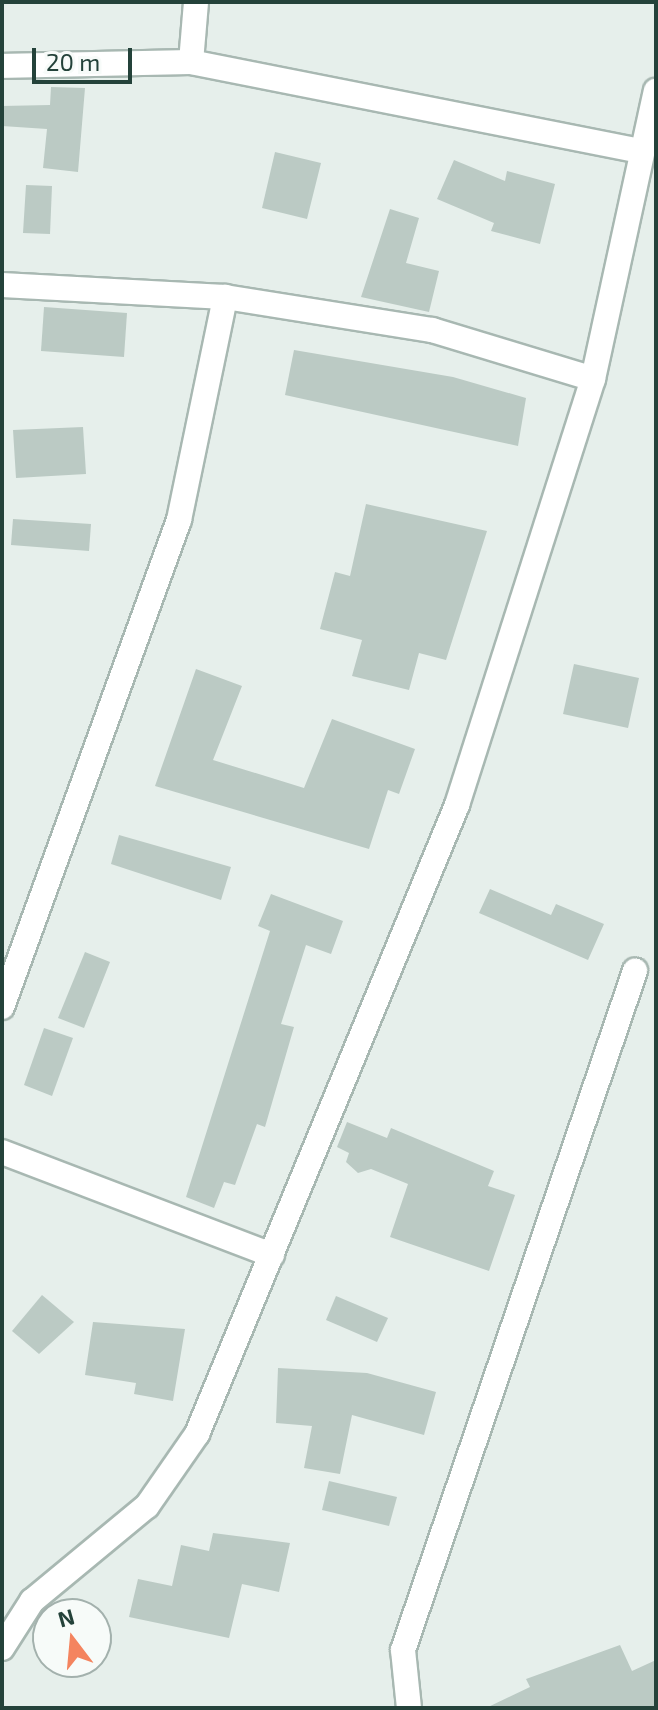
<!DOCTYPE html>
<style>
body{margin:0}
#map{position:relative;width:658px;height:1710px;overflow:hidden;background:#e6efeb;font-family:"Exo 2",sans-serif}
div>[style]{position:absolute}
.building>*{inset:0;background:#bbcac4}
.roads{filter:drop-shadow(2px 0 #a8b8b2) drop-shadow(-2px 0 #a8b8b2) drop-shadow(0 2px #a8b8b2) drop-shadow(0 -2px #a8b8b2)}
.street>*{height:24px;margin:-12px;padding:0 12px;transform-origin:12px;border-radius:12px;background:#fff}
span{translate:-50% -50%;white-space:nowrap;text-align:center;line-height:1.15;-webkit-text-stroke:7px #f7fbf9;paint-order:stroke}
.frame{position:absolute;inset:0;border:4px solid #24423a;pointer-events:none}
.north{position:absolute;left:32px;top:1598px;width:80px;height:80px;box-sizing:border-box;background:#f7fbf9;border:2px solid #a3b1ad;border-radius:50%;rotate:344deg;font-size:22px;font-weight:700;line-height:32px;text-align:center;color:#24423a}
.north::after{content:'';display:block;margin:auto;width:28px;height:36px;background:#f4845f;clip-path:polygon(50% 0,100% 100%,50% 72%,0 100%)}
.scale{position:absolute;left:32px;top:48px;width:100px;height:36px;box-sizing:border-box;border:4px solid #24423a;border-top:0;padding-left:10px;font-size:24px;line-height:28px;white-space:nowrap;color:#24423a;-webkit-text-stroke:6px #f7fbf9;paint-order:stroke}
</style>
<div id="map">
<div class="building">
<div style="clip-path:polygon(51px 87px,85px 88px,78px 172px,43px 168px,47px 129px,2px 126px,2px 106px,50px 105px)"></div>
<div style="clip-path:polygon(275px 152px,321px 163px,307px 219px,262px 208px)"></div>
<div style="clip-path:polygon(454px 160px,505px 181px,507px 171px,555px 184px,540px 244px,491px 231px,494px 223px,437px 199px)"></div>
<div style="clip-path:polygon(26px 185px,52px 186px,50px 234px,23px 233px)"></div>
<div style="clip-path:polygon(390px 209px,419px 218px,406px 263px,439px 271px,429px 312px,361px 297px)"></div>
<div style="clip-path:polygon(44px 307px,127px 313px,124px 357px,41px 351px)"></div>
<div style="clip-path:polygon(294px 350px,453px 377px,526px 398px,518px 446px,285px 395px)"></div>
<div style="clip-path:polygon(83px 427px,86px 474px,16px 478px,13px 430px)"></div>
<div style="clip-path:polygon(366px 504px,487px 531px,446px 660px,419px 653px,409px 690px,352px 676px,362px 640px,320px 629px,335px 572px,350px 576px)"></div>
<div style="clip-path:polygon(13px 519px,91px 524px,89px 551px,11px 545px)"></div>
<div style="clip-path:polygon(574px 664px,639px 678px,628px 728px,563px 714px)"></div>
<div style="clip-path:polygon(196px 669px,242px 686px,213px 760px,304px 788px,332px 719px,415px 749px,399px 794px,388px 790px,369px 849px,155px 786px)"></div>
<div style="clip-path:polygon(119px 835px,231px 867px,221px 900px,111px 864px)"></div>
<div style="clip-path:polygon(490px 889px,551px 915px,556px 904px,604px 924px,588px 960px,479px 913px)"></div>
<div style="clip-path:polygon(271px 894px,343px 921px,331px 954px,306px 945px,281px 1024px,294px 1027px,265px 1127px,257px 1124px,235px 1185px,224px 1182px,214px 1208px,186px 1197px,270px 931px,258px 926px)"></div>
<div style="clip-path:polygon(85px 952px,110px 962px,84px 1028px,58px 1018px)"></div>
<div style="clip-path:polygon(44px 1028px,73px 1038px,52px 1096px,24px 1085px)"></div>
<div style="clip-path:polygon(347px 1122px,387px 1138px,391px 1128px,494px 1171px,488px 1186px,515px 1195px,489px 1271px,390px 1237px,408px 1184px,371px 1169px,358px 1173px,346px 1162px,349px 1153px,337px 1147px)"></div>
<div style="clip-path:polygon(42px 1295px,74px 1322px,39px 1354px,12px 1331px)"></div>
<div style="clip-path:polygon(336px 1296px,388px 1318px,377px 1342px,326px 1320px)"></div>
<div style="clip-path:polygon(93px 1322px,185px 1329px,173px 1401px,134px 1394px,136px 1383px,85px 1375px)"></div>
<div style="clip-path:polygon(278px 1368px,367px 1373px,436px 1392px,424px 1435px,352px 1415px,340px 1474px,304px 1468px,312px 1426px,276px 1423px)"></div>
<div style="clip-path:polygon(329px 1481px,397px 1497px,389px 1526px,322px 1510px)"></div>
<div style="clip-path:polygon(213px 1533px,290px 1543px,279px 1592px,242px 1584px,229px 1638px,129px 1617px,138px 1579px,172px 1586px,181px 1545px,209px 1551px)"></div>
<div style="clip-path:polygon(620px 1645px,632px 1671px,656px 1660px,656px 1708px,486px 1708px,530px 1687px,526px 1679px)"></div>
</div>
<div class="roads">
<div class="street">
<div style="left:191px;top:62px;width:60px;rotate:-85.2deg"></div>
<div style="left:2px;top:66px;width:189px;rotate:-1.2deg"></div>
<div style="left:191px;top:62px;width:459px;rotate:11.2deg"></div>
<div style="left:2px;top:285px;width:223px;rotate:3.1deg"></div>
<div style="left:225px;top:297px;width:210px;rotate:9.1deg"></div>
<div style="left:432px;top:330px;width:168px;rotate:16.9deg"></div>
<div style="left:2px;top:1007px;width:518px;rotate:-70.03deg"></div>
<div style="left:179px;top:520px;width:228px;rotate:-78.3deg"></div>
<div style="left:2px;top:1152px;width:289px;rotate:20.9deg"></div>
<div style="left:2px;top:1648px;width:56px;rotate:-57.4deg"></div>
<div style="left:32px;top:1601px;width:149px;rotate:-39.6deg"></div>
<div style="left:147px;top:1506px;width:88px;rotate:-55.2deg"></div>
<div style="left:197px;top:1434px;width:681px;rotate:-67.54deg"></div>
<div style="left:457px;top:805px;width:447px;rotate:-72.3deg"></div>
<div style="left:593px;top:379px;width:295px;rotate:-77.7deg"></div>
<div style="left:409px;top:1708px;width:58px;rotate:-95.9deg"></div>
<div style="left:403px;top:1650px;width:718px;rotate:-71.14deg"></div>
</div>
</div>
<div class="frame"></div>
<div class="north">N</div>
<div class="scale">20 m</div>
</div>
